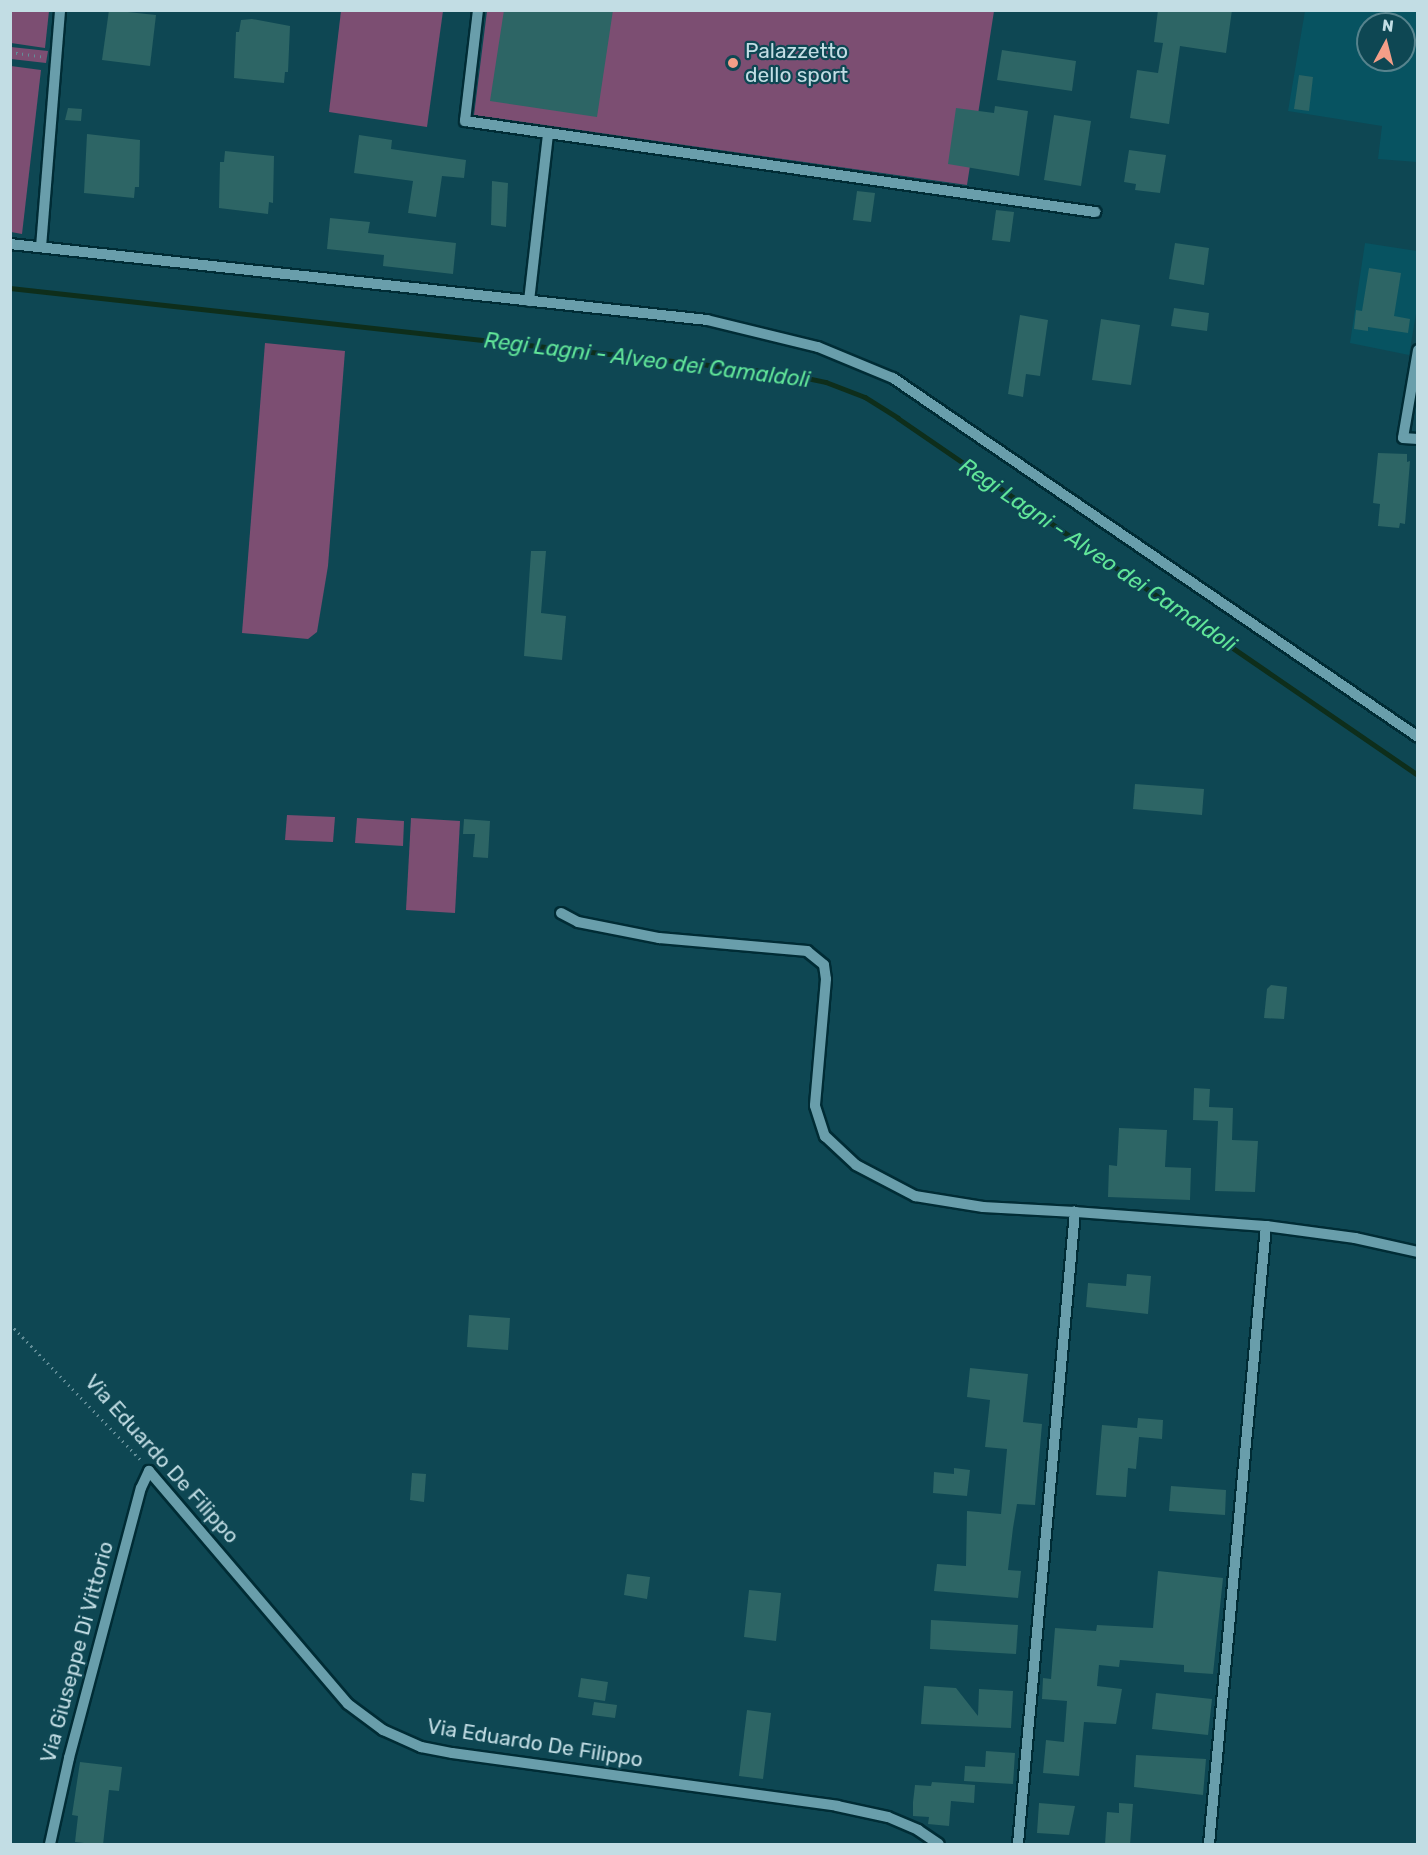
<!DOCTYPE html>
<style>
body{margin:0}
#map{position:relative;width:1428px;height:1855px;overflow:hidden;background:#0e4753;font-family:Rubik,sans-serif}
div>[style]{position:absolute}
.built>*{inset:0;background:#075361}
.green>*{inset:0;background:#7c4e72}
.stream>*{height:4.5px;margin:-2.25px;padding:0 2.25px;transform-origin:2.25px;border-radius:2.25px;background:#0e2e1b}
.building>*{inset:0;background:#2d6565}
.path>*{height:3px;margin-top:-1.5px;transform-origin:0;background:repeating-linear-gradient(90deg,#638e98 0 1.5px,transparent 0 6px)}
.roads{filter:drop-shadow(2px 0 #002c35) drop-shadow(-2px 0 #002c35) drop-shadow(0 2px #002c35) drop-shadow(0 -2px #002c35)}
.minor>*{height:10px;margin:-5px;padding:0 5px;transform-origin:5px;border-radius:5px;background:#699eab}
.dots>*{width:16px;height:16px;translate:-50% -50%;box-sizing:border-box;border:3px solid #0e4753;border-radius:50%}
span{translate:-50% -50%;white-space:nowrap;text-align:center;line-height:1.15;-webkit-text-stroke:4.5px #0e4753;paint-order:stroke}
.poi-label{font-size:21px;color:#c2dde4}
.left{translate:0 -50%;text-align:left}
.street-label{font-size:21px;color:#c2dde4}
.water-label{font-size:22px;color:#61e599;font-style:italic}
.frame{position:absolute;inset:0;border:12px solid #c2dde4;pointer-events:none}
.north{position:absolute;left:1356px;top:12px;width:60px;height:60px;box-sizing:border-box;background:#0e4753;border:2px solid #56838d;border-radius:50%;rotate:7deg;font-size:16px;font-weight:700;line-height:24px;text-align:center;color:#c2dde4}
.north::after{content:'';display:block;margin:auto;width:21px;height:27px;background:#f49e88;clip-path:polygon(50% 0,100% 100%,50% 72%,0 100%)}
</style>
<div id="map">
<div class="built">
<div style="clip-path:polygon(evenodd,1305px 11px,1417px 11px,1417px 162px,1378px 159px,1382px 126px,1288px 111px,1305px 11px,1368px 24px,1404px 24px,1404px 60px,1368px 60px,1368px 24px)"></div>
<div style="clip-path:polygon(1365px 243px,1417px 251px,1417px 308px,1409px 355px,1350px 343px)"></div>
</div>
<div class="green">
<div style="clip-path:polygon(11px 10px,49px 11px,45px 48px,11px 43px)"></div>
<div style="clip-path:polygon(341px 11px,443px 11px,427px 127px,329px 112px)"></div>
<div style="clip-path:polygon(487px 11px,994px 11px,967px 185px,474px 115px)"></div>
<div style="clip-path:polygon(11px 47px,48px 51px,46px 63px,11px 59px)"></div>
<div style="clip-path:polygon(11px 66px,41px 70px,22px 234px,11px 232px)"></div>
<div style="clip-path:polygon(265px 343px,345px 351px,328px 566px,317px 632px,308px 639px,242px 633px)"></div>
<div style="clip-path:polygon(287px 815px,335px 817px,333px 842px,285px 840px)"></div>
<div style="clip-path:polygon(357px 818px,404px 821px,403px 846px,355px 843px)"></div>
<div style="clip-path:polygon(411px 818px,460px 821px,455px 913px,406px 910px)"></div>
</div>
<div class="stream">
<div style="left:10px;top:288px;width:778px;rotate:6.28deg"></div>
<div style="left:783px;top:373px;width:44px;rotate:11.8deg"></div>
<div style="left:826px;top:382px;width:42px;rotate:21deg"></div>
<div style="left:865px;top:397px;width:39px;rotate:32deg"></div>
<div style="left:898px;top:418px;width:631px;rotate:34.47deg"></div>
</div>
<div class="building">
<div style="clip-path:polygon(109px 10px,156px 15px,150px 66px,102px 60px)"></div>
<div style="clip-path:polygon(504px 10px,613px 10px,597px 117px,490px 101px)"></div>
<div style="clip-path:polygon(1158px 10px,1232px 10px,1226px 53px,1180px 46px,1169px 124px,1130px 118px,1137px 70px,1158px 73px,1163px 43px,1154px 42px)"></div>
<div style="clip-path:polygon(252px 19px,290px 26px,288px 72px,285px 72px,284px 83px,234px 78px,236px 32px,239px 32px,241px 20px)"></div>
<div style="clip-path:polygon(1002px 50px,1076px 61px,1072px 91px,997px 80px)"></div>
<div style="clip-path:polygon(1299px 75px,1313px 77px,1309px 111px,1294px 109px)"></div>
<div style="clip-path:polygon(995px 106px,1028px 111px,1019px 176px,948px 164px,956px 108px,994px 113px)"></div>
<div style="clip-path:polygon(68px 108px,82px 109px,81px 121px,65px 120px)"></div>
<div style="clip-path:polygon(1054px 115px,1091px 121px,1081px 186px,1044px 180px)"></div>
<div style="clip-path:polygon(87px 134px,140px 140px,139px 187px,135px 187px,134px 198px,84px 193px)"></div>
<div style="clip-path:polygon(359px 135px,392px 140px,391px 149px,466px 160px,464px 178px,442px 176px,436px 217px,408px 213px,413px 181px,354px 173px)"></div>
<div style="clip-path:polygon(1129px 150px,1166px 155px,1160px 193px,1135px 190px,1136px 184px,1124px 182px)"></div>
<div style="clip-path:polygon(225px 151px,274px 156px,273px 203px,269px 202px,268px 214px,219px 208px,220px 162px,224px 162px)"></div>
<div style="clip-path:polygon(492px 181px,508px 183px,506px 227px,491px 225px)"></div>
<div style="clip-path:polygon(857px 191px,875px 193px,871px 222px,853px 220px)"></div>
<div style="clip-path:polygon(996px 210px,1014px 212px,1010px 242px,992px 240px)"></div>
<div style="clip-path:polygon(330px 218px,370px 222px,368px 233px,456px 243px,453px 274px,383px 266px,384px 255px,327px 249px)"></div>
<div style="clip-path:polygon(1175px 243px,1209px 248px,1204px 285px,1169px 279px)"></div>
<div style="clip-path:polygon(1369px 268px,1401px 273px,1394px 316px,1410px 319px,1408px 333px,1368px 327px,1368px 331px,1354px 329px,1356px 310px,1362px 311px)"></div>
<div style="clip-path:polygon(1174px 308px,1209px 313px,1207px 331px,1171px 326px)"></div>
<div style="clip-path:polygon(1020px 315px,1048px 320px,1040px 376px,1026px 374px,1023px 397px,1008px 394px)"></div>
<div style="clip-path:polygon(1101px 319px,1140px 325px,1131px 385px,1092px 380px)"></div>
<div style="clip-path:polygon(1378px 453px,1407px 454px,1407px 462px,1410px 461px,1405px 524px,1400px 523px,1399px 528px,1378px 526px,1380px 504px,1373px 503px)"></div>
<div style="clip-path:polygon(531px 551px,546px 551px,541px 613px,566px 616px,562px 660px,524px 656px)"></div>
<div style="clip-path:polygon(1135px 784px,1204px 789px,1202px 815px,1133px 809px)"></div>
<div style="clip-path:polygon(464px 819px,490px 821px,488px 858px,473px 857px,475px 834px,463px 834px)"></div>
<div style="clip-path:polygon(1271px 985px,1287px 987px,1284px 1019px,1264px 1018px,1267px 989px)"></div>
<div style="clip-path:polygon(1194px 1088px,1210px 1089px,1209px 1107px,1233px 1108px,1232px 1140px,1258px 1141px,1255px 1192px,1215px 1191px,1218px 1121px,1193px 1120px)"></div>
<div style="clip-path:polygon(1119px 1128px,1167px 1130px,1165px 1167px,1191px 1168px,1190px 1200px,1108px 1197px,1109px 1165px,1117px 1166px)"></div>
<div style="clip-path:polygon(1127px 1274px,1151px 1276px,1148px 1314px,1086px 1307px,1088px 1283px,1126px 1286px)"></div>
<div style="clip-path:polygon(469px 1315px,510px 1318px,508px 1350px,467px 1347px)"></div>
<div style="clip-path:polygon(970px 1368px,1028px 1374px,1023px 1422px,1042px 1424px,1035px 1505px,1017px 1504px,1013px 1528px,1008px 1570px,1021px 1571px,1018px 1598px,934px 1591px,937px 1564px,966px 1566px,967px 1511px,1001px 1514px,1007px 1449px,985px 1447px,990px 1400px,967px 1397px)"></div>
<div style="clip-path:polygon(1138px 1418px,1163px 1420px,1162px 1439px,1139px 1437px,1136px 1469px,1128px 1468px,1126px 1497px,1096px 1495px,1102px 1425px,1137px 1428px)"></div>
<div style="clip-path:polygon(954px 1468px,970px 1470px,967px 1496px,933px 1493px,934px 1472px,954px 1474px)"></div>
<div style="clip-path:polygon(412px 1473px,426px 1474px,424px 1502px,410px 1500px)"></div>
<div style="clip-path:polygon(1171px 1486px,1226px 1490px,1225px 1515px,1169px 1511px)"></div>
<div style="clip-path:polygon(1158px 1571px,1223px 1578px,1213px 1674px,1184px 1672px,1184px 1665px,1120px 1660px,1119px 1667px,1099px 1665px,1097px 1686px,1122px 1689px,1116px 1724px,1084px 1722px,1079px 1776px,1043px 1773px,1046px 1740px,1064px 1742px,1067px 1701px,1042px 1699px,1043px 1678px,1051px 1679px,1055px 1628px,1096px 1631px,1097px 1625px,1153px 1628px)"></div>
<div style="clip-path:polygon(627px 1574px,650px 1577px,647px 1599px,624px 1595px)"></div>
<div style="clip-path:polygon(749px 1590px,781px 1593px,776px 1641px,744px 1637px)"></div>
<div style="clip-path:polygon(931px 1620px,1018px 1625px,1016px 1654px,930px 1649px)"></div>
<div style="clip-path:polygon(581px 1678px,608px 1682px,605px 1701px,578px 1697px)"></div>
<div style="clip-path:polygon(924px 1686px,956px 1688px,978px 1716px,979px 1689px,1013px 1691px,1011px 1728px,921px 1724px)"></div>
<div style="clip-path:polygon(1156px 1693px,1212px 1699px,1208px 1735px,1152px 1729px)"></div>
<div style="clip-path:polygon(594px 1702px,617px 1705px,615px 1718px,592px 1715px)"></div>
<div style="clip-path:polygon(747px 1710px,771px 1713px,763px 1779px,739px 1776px)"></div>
<div style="clip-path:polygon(986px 1751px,1015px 1753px,1013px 1784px,964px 1781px,965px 1766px,985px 1767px)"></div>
<div style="clip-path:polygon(1136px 1755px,1206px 1759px,1203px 1795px,1134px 1787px)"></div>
<div style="clip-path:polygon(80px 1762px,122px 1767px,119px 1791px,109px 1790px,103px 1845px,75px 1842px,78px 1816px,72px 1815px)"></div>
<div style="clip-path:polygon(932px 1782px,975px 1785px,974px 1803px,951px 1801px,949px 1826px,928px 1824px,929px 1817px,913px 1816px,913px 1802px,915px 1785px,931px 1786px)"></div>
<div style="clip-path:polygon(1039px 1803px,1075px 1806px,1069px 1835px,1037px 1833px)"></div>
<div style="clip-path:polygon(1119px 1803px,1133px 1804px,1130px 1845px,1105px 1845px,1107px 1812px,1119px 1813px)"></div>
</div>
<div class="path">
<div style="left:10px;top:52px;width:35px;rotate:8deg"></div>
<div style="left:10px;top:1324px;width:190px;rotate:46.1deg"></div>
</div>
<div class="roads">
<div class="minor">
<div style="left:478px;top:10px;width:112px;rotate:96.7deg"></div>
<div style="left:465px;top:121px;width:637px;rotate:8.22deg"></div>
<div style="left:10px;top:244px;width:701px;rotate:6.22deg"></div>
<div style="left:707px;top:320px;width:114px;rotate:13.7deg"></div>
<div style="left:818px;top:347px;width:81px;rotate:22.5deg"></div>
<div style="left:893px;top:378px;width:636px;rotate:34.36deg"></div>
<div style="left:41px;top:247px;width:238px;rotate:-85.4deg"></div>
<div style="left:529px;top:301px;width:169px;rotate:-83.5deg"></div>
<div style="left:1418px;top:350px;width:89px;rotate:99.7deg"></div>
<div style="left:1403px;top:438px;width:15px;rotate:4deg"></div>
<div style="left:561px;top:913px;width:19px;rotate:28deg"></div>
<div style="left:578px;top:922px;width:83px;rotate:11.2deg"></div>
<div style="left:659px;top:938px;width:149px;rotate:5deg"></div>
<div style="left:807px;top:951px;width:22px;rotate:39deg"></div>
<div style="left:824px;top:965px;width:14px;rotate:82deg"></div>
<div style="left:826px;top:979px;width:127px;rotate:95deg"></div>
<div style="left:815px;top:1106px;width:32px;rotate:72deg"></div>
<div style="left:825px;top:1136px;width:42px;rotate:43.1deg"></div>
<div style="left:856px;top:1165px;width:67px;rotate:27.7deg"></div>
<div style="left:915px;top:1196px;width:69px;rotate:9.2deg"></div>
<div style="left:983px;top:1207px;width:92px;rotate:3.1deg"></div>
<div style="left:1266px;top:1226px;width:90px;rotate:7.7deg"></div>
<div style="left:1355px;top:1238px;width:65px;rotate:12.5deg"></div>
<div style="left:50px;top:1844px;width:88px;rotate:-77.5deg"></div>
<div style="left:69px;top:1758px;width:279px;rotate:-75.1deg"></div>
<div style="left:141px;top:1488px;width:19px;rotate:-65deg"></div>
<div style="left:149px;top:1471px;width:306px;rotate:49.5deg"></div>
<div style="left:348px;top:1704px;width:44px;rotate:36.6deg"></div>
<div style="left:383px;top:1730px;width:42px;rotate:24.1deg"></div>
<div style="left:421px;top:1747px;width:32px;rotate:11deg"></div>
<div style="left:452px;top:1753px;width:389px;rotate:7.8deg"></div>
<div style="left:837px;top:1806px;width:52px;rotate:12.2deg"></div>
<div style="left:888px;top:1817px;width:33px;rotate:23deg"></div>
<div style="left:918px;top:1830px;width:25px;rotate:34deg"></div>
<div style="left:1018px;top:1844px;width:635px;rotate:-84.85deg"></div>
<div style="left:1075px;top:1212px;width:192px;rotate:4.2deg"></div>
<div style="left:1266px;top:1226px;width:621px;rotate:95.27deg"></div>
</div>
</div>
<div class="dots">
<div style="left:733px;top:63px;background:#f49e88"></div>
</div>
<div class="poi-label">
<span class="left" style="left:745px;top:63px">Palazzetto<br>dello sport</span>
</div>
<div class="street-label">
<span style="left:162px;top:1459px;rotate:48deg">Via Eduardo De Filippo</span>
<span style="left:77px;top:1652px;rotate:-75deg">Via Giuseppe Di Vittorio</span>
<span style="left:535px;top:1743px;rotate:9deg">Via Eduardo De Filippo</span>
</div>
<div class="water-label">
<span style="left:647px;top:360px;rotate:7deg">Regi Lagni - Alveo dei Camaldoli</span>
<span style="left:1098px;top:555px;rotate:34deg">Regi Lagni - Alveo dei Camaldoli</span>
</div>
<div class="frame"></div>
<div class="north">N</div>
</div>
